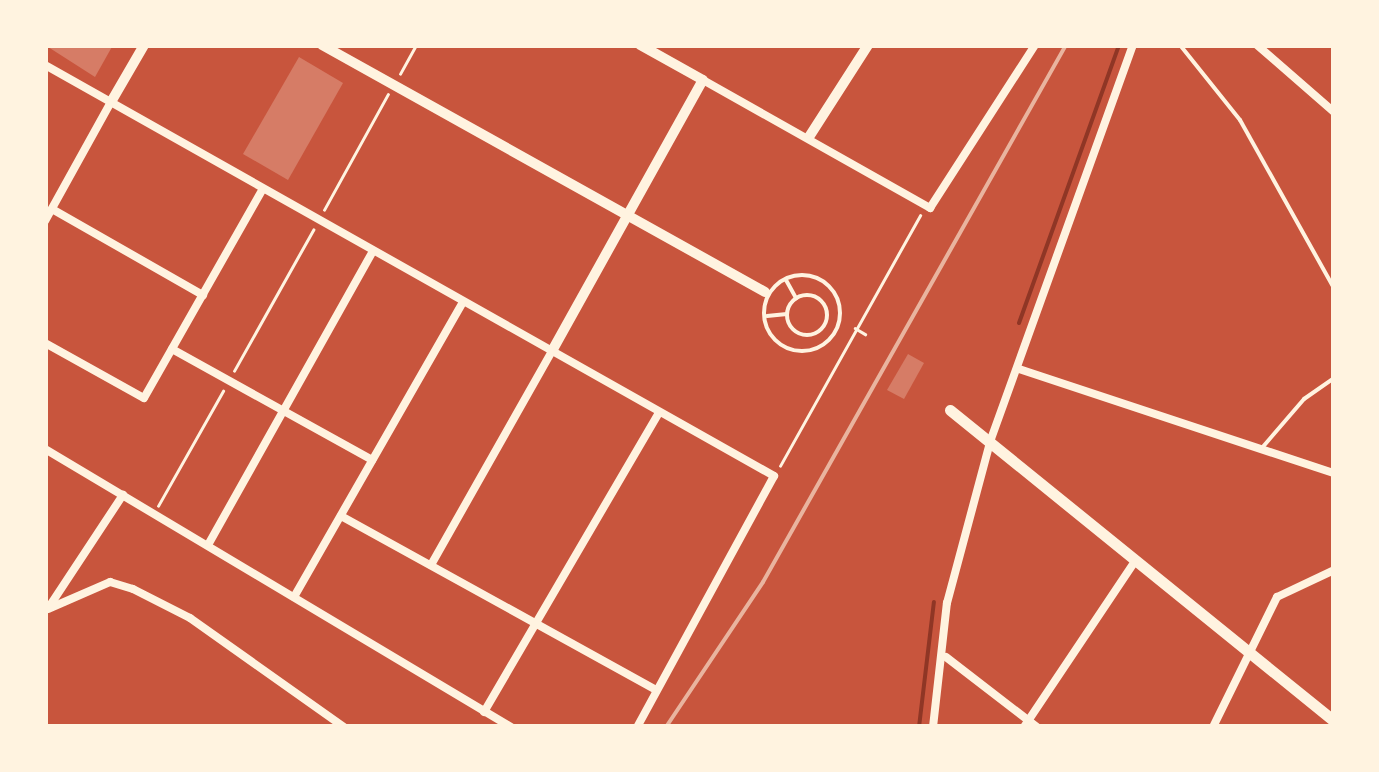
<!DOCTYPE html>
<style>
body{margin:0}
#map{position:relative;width:1379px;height:772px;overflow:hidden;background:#c8553d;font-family:Barlow,sans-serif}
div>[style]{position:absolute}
.stream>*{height:4px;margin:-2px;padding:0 2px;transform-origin:2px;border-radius:2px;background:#8f3625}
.building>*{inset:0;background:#d67c66}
.path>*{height:2.5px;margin:-1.25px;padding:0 1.25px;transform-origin:1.25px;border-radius:1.25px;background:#fff3e0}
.service>*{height:4px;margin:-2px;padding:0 2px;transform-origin:2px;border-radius:2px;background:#fff3e0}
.service>.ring{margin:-2px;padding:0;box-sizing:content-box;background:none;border:4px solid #fff3e0;border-radius:50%}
.minor>*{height:8px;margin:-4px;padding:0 4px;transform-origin:4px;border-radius:4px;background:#fff3e0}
.tertiary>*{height:10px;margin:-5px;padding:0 5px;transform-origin:5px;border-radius:5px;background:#fff3e0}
.secondary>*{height:11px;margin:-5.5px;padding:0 5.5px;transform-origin:5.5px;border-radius:5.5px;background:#fff3e0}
.rail>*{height:4px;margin:-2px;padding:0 2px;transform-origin:2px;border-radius:2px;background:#e9b49f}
span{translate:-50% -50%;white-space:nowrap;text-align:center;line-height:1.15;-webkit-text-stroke:8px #fff3e0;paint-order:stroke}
.frame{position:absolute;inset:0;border:48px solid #fff3e0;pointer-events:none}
</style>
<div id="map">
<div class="stream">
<div style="left:1019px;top:323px;width:295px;rotate:-70.2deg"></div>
<div style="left:919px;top:727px;width:126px;rotate:-83.2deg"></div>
</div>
<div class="building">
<div style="clip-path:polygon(45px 45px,113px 45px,95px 77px)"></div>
<div style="clip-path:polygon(299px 57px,343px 83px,288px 180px,243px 154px)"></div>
<div style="clip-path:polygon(908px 354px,924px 363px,904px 399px,887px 390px)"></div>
</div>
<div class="path">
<div style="left:400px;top:74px;width:33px;rotate:-61deg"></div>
<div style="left:324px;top:210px;width:132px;rotate:-61.1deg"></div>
<div style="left:855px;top:328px;width:12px;rotate:31deg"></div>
<div style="left:234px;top:371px;width:162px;rotate:-60.7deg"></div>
<div style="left:780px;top:466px;width:287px;rotate:-60.8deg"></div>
<div style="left:158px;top:506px;width:132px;rotate:-60.5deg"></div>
</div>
<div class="service">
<div style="left:1180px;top:45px;width:96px;rotate:51.3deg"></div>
<div style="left:1240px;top:120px;width:193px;rotate:60.8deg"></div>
<div class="ring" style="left:764px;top:275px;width:72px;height:72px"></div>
<div style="left:786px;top:280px;width:21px;rotate:61deg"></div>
<div class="ring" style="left:787px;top:295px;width:36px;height:36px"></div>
<div style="left:767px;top:316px;width:20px;rotate:-6deg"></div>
<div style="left:1261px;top:449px;width:66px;rotate:-49.3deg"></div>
<div style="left:1304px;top:399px;width:37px;rotate:-35deg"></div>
</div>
<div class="minor">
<div style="left:1257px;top:45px;width:102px;rotate:41deg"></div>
<div style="left:45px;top:65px;width:837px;rotate:29.41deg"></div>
<div style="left:774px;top:476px;width:286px;rotate:118.6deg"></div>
<div style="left:703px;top:80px;width:261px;rotate:29.4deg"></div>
<div style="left:930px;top:208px;width:194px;rotate:-57.2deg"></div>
<div style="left:52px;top:209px;width:174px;rotate:29.7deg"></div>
<div style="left:45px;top:221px;width:136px;rotate:-61deg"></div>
<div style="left:45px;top:343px;width:113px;rotate:29.1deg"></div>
<div style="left:144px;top:398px;width:239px;rotate:-60.4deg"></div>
<div style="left:172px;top:349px;width:229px;rotate:29deg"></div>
<div style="left:1019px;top:369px;width:332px;rotate:18.3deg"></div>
<div style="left:45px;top:449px;width:543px;rotate:30.82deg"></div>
<div style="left:341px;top:516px;width:360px;rotate:28.9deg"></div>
<div style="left:208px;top:545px;width:337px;rotate:-60.7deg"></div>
<div style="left:431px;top:565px;width:246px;rotate:-60.5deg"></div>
<div style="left:294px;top:597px;width:340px;rotate:-60.2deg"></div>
<div style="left:51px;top:604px;width:131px;rotate:-56.6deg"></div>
<div style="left:48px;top:609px;width:68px;rotate:-23.5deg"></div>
<div style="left:110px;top:582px;width:24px;rotate:17deg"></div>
<div style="left:133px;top:589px;width:64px;rotate:27deg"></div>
<div style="left:190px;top:618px;width:189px;rotate:35.3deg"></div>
<div style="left:946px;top:657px;width:115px;rotate:37.6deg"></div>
<div style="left:484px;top:712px;width:347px;rotate:-59.7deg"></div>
<div style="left:933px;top:727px;width:125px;rotate:-83.6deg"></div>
<div style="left:947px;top:603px;width:170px;rotate:-75deg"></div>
<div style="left:991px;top:439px;width:419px;rotate:-70.2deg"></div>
<div style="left:1024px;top:727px;width:201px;rotate:-56.2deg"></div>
<div style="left:1213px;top:727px;width:145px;rotate:-63.8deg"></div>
<div style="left:1277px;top:597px;width:63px;rotate:-25.3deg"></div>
</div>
<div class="tertiary">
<div style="left:322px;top:45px;width:507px;rotate:29.14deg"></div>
<div style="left:111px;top:102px;width:66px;rotate:-59.9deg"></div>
<div style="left:809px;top:137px;width:109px;rotate:-57.3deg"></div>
<div style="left:552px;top:351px;width:310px;rotate:-60.9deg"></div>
<div style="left:703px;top:80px;width:72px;rotate:-150.9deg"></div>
</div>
<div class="secondary">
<div style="left:950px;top:410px;width:494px;rotate:39deg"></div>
</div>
<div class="rail">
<div style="left:666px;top:727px;width:174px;rotate:-56.2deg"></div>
<div style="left:763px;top:582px;width:617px;rotate:-60.57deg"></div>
</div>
<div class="frame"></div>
</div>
